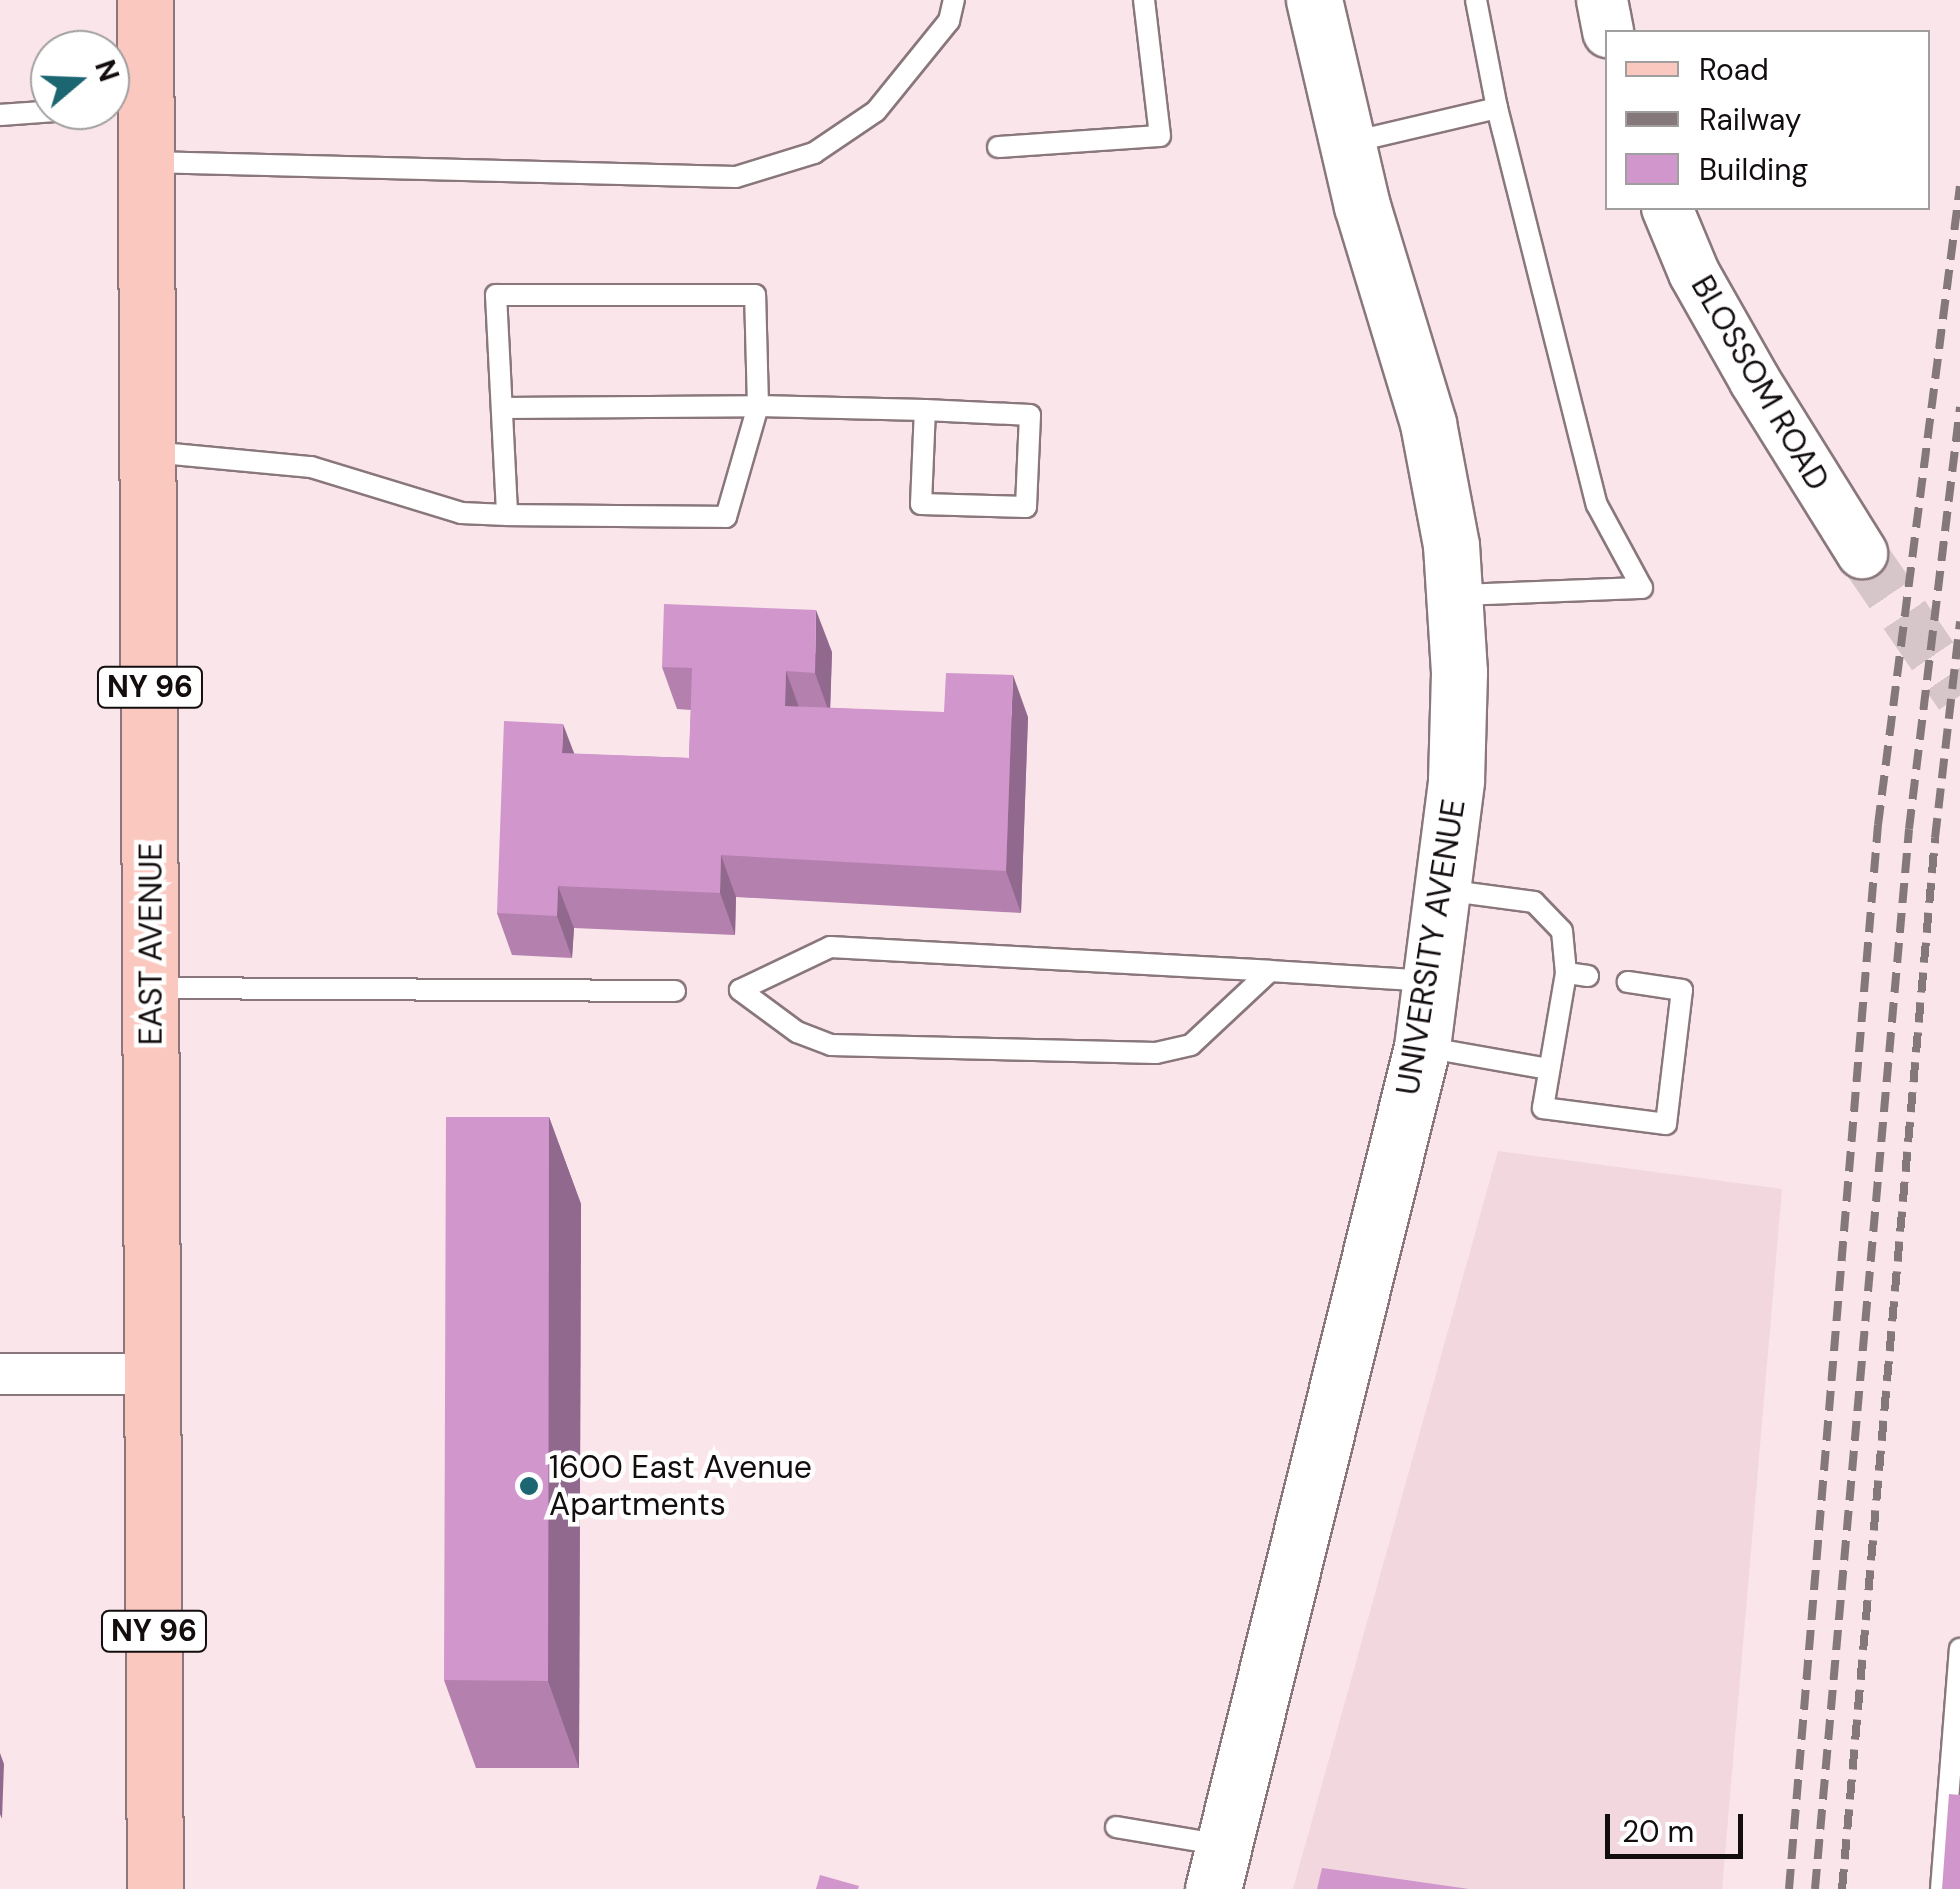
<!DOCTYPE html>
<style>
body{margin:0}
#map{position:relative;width:1960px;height:1889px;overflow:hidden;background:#f9e5ea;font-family:"DM Sans",sans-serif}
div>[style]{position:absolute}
.built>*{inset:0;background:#f2d7de}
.tertiary-tunnel>*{height:50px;margin-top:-25px;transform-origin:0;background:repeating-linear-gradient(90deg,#d6c5c9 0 50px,transparent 0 75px)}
.roads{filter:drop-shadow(2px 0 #89777c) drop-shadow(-2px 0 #89777c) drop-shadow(0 2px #89777c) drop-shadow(0 -2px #89777c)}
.service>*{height:20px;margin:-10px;padding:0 10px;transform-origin:10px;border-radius:10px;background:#fff}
.minor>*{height:40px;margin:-20px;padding:0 20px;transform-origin:20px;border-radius:20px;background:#fff}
.tertiary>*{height:50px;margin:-25px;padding:0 25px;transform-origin:25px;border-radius:25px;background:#fff}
.secondary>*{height:55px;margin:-27.5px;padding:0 27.5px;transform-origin:27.5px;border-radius:27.5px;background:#fff}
.primary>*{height:55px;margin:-27.5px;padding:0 27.5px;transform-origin:27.5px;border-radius:27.5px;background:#fbc8bf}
.rail>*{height:8px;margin-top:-4px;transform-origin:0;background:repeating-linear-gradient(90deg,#85787b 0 20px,transparent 0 30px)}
.wall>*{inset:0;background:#b481af}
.shaded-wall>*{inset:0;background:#92698e}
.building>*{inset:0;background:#d196cb}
.dots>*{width:28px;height:28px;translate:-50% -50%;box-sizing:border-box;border:5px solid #fff;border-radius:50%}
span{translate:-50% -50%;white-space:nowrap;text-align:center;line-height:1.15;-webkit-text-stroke:9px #fff;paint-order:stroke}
.shield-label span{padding:2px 8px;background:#fff;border:2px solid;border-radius:8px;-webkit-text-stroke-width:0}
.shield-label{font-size:30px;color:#130d0e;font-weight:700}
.street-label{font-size:32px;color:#130d0e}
.poi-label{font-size:32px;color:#130d0e}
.left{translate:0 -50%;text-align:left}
.legend{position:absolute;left:1605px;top:30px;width:325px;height:180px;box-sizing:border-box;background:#fff;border:2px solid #a19e9f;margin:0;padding:12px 18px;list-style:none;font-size:30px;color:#130d0e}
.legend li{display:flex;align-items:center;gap:20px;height:50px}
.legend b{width:50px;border:2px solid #a19e9f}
.north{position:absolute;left:30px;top:30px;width:100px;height:100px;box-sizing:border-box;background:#fff;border:2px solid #a19e9f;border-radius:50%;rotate:71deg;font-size:28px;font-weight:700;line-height:40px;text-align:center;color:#130d0e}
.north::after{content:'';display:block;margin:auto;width:35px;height:45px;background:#1b6671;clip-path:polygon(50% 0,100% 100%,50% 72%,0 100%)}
.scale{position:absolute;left:1605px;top:1814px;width:138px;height:45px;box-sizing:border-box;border:5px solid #130d0e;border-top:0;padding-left:12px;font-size:30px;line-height:35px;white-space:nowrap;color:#130d0e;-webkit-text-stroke:8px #fff;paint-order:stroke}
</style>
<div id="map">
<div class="built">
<div style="clip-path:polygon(1498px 1151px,1782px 1189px,1722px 1889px,1293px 1889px)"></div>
</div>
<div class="tertiary-tunnel">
<div style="left:1862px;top:553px;width:173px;rotate:55.6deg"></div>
</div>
<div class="roads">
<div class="service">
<div style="left:1476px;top:0;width:110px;rotate:79deg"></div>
<div style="left:0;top:115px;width:69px;rotate:-4.1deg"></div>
<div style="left:1348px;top:143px;width:153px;rotate:-13.2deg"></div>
<div style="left:1497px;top:108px;width:409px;rotate:75.9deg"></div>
<div style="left:1597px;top:505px;width:94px;rotate:61.5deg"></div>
<div style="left:1642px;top:588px;width:184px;rotate:177.8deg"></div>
<div style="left:998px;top:147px;width:162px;rotate:-3.9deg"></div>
<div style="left:1160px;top:136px;width:137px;rotate:-96.7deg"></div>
<div style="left:149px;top:162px;width:587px;rotate:1.46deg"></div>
<div style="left:736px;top:177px;width:82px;rotate:-17.1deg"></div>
<div style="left:814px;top:153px;width:75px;rotate:-34.1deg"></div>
<div style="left:876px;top:111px;width:116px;rotate:-51deg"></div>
<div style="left:949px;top:21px;width:22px;rotate:-77deg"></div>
<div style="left:502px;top:408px;width:256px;rotate:-0.4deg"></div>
<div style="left:758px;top:406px;width:167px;rotate:1.4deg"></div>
<div style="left:925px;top:410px;width:105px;rotate:2.7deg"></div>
<div style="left:1030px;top:415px;width:92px;rotate:92.5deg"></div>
<div style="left:1026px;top:507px;width:105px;rotate:-178.4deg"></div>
<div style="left:921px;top:504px;width:94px;rotate:-87.6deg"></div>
<div style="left:151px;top:452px;width:161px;rotate:5.4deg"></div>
<div style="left:311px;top:467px;width:157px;rotate:17deg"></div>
<div style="left:461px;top:513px;width:46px;rotate:2.5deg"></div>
<div style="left:507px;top:515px;width:219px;rotate:0.5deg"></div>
<div style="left:726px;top:517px;width:116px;rotate:-73.9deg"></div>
<div style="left:758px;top:406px;width:111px;rotate:-91.5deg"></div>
<div style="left:755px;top:295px;width:259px;rotate:180deg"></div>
<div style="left:496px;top:295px;width:220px;rotate:87.1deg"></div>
<div style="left:1444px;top:890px;width:91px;rotate:7.6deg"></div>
<div style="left:1534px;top:902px;width:40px;rotate:46deg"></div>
<div style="left:1562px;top:931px;width:42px;rotate:84.6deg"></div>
<div style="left:1270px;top:971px;width:108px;rotate:136.9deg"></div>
<div style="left:1191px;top:1045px;width:36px;rotate:167deg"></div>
<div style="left:1156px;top:1053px;width:325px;rotate:-178.6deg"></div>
<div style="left:831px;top:1045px;width:36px;rotate:-159deg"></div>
<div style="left:797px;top:1032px;width:71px;rotate:-143.6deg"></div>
<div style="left:740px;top:990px;width:100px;rotate:-25.5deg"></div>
<div style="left:830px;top:947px;width:441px;rotate:3.1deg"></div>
<div style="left:1270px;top:971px;width:160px;rotate:3.6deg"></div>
<div style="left:1588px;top:976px;width:22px;rotate:-172deg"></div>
<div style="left:1566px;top:973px;width:137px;rotate:99.7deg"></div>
<div style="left:1543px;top:1108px;width:124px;rotate:7.4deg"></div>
<div style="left:1666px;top:1124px;width:135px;rotate:-83.2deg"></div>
<div style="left:1682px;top:990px;width:55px;rotate:-171.6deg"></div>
<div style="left:154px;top:988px;width:521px;rotate:0.33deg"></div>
<div style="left:1424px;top:1047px;width:127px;rotate:10deg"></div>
<div style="left:1116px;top:1827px;width:108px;rotate:9.6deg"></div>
<div style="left:1941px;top:1889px;width:241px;rotate:-85.5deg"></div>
</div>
<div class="minor">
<div style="left:0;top:1374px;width:154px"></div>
</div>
<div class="tertiary">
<div style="left:1602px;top:0;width:33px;rotate:79deg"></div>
<div style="left:1667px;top:208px;width:70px;rotate:67.4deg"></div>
<div style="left:1694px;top:273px;width:124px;rotate:60.5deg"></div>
<div style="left:1755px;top:381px;width:203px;rotate:58.1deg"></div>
</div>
<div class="secondary">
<div style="left:1213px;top:1889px;width:868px;rotate:-76.06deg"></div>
<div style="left:1422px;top:1047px;width:269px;rotate:-82.7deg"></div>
<div style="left:1456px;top:780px;width:108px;rotate:-88.4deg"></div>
<div style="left:1459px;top:672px;width:127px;rotate:-93.6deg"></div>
<div style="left:1451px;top:545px;width:124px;rotate:-100.7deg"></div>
<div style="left:1428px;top:423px;width:227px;rotate:-106.9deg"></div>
<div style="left:1362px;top:206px;width:212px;rotate:-103.1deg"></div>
</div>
<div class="primary">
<div style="left:145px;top:0;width:1889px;rotate:89.7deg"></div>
</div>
</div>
<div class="rail">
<div style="left:1789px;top:1889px;width:1068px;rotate:-85.22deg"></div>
<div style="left:1878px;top:825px;width:644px;rotate:-82.69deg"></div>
<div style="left:1815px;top:1889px;width:1064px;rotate:-84.93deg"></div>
<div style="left:1909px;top:829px;width:425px;rotate:-83.1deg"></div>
<div style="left:1842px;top:1889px;width:1055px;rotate:-84.94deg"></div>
<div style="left:1935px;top:838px;width:218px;rotate:-83.4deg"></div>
</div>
<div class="wall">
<div style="clip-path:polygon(832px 652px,830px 708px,1028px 717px,1021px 913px,736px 897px,735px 935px,574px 928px,572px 958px,512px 955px,497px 913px,574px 754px,689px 758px,691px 710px,677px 709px,662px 667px)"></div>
<div style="clip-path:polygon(549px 1117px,581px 1204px,579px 1768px,476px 1768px,444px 1680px)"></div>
</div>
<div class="shaded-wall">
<div style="clip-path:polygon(816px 610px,832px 652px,830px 715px,815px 673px)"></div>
<div style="clip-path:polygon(786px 671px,801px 713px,785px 706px)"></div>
<div style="clip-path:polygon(1013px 675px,1028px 717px,1021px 913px,1006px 871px)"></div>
<div style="clip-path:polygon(563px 724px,579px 766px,562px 753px)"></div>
<div style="clip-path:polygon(721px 855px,736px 897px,735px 935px,720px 893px)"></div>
<div style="clip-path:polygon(558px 886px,574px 928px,572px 958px,557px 916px)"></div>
<div style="clip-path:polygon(549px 1117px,581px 1204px,579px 1768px,548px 1681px)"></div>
<div style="clip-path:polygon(0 1753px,4px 1764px,2px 1819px,0 1814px)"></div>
</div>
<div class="building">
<div style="clip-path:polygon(664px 604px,816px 610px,815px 673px,786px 671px,785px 706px,944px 712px,946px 673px,1013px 675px,1006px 871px,721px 855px,720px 893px,558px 886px,557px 916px,497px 913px,504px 721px,563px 724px,562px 753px,689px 758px,692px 668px,662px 667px)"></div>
<div style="clip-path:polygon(446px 1117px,549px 1117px,548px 1681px,444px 1680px)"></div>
<div style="clip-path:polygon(1949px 1794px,1960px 1795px,1960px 1889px,1942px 1889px)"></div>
<div style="clip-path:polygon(1322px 1868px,1469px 1889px,1317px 1889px)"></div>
<div style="clip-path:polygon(820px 1875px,859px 1886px,858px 1889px,816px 1889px)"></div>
</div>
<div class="dots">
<div style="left:529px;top:1486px;background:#1b6671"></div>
</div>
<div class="shield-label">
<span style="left:150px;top:687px">NY 96</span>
<span style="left:154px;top:1631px">NY 96</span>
</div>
<div class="street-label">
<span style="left:1760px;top:383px;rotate:60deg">BLOSSOM ROAD</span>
<span style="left:151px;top:944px;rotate:-90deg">EAST AVENUE</span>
<span style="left:1431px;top:947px;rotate:-81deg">UNIVERSITY AVENUE</span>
</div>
<div class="poi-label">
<span class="left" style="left:549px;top:1486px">1600 East Avenue<br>Apartments</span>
</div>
<ul class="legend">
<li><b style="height:12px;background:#fbc8bf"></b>Road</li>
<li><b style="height:12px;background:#85787b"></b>Railway</li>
<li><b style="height:28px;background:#d196cb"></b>Building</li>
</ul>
<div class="north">N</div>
<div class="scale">20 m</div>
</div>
